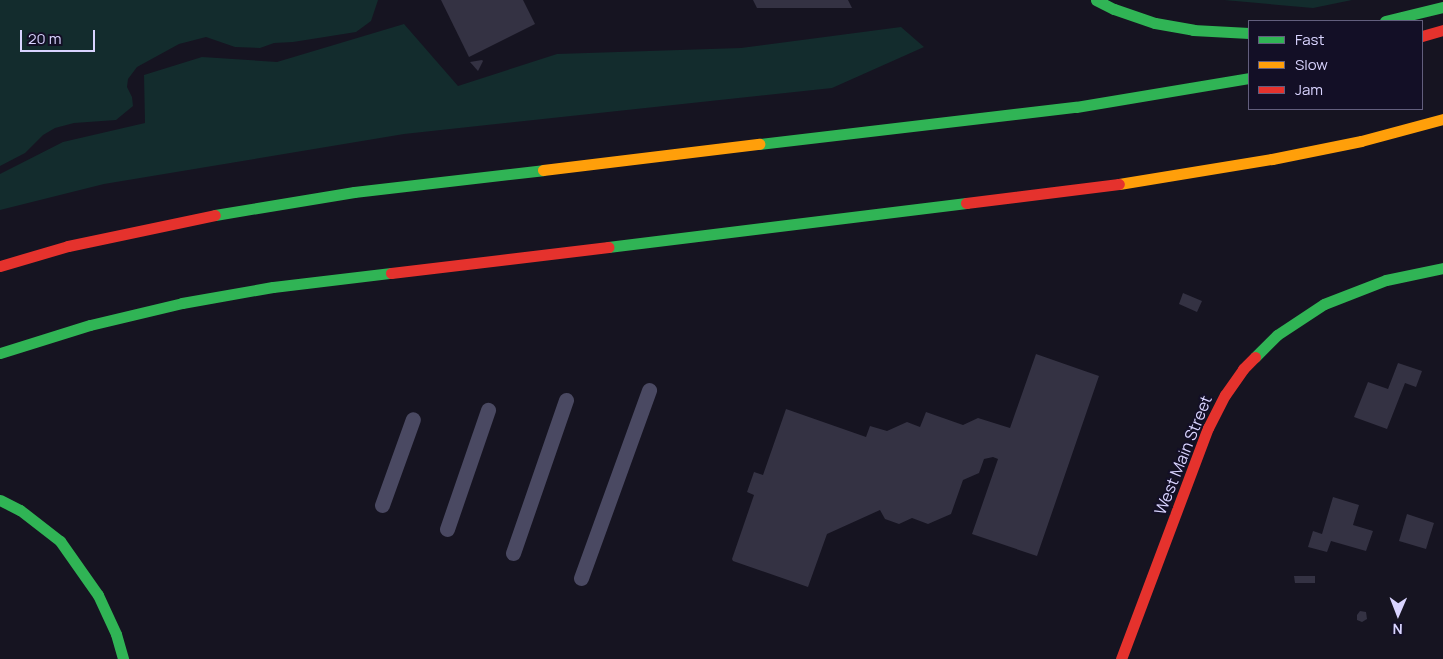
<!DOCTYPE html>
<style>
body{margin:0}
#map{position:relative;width:1443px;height:659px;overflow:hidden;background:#161421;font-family:Manrope,sans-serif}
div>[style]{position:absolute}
.green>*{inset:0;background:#132c2d}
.building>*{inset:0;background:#343243}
.lane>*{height:15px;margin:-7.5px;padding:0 7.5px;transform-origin:7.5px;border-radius:7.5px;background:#4a4962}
.fast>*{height:11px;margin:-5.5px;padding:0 5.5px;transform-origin:5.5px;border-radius:5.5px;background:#30b455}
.slow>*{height:11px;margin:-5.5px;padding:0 5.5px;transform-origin:5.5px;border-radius:5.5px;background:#ff9f0a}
.jam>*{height:11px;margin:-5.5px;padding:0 5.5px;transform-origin:5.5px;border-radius:5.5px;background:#e5322d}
span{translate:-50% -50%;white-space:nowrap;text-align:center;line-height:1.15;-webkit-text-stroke:4px #130f26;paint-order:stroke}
.street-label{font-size:16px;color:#d9d4ff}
.legend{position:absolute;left:1248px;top:20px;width:175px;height:90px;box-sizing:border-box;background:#130f26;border:1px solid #625e7d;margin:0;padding:6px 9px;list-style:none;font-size:15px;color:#d9d4ff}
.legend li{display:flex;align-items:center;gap:10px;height:25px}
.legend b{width:25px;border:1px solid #625e7d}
.north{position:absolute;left:1373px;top:589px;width:50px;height:50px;-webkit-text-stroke:4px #130f26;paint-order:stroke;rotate:181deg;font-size:14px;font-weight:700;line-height:20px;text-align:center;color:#d9d4ff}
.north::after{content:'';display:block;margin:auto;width:18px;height:22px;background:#d9d4ff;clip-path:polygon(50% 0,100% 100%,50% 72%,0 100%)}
.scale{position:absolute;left:20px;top:30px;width:75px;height:22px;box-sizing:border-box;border:2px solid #d9d4ff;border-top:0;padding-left:6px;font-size:15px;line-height:18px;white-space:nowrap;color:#d9d4ff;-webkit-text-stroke:4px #130f26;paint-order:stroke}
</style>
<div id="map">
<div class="green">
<div style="clip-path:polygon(0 0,378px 0,371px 21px,356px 32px,293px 42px,274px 43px,260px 48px,235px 47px,206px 37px,179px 44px,137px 67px,128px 79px,127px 87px,132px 97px,133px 106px,116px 120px,74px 123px,55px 128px,43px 135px,25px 153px,0 166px)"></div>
<div style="clip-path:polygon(1224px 0,1352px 0,1313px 8px)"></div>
<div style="clip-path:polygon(404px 24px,458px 86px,557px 54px,741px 48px,901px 27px,924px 47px,832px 88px,404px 134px,104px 184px,0 210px,0 174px,63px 142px,145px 123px,144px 75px,202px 57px,277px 62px)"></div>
</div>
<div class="building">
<div style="clip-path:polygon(441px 0,523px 0,535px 24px,469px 57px)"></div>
<div style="clip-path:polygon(753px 0,848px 0,852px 8px,757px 8px)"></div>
<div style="clip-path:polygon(483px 61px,478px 71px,470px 62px,482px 60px)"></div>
<div style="clip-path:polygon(1183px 293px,1202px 301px,1197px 312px,1179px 304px)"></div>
<div style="clip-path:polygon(1036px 354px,1099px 376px,1037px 556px,972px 534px,998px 459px,993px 457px,984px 459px,979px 473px,963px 480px,951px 514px,928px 524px,912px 518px,899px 524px,885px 519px,880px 510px,827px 534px,808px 587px,733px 561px,732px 559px,754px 495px,747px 492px,754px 472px,763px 475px,786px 409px,866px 437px,870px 426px,887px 431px,907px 422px,920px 427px,926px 412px,963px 425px,978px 418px,1010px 428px)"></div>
<div style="clip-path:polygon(1398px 363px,1422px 371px,1416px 387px,1405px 383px,1387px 429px,1354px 417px,1368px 382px,1388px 389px)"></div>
<div style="clip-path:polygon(1333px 497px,1359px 505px,1353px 525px,1373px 531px,1366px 551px,1331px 541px,1327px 552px,1308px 547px,1313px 531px,1322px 534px)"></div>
<div style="clip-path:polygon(1407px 514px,1434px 523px,1426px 549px,1399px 541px)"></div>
<div style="clip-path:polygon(1294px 576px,1315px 576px,1315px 583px,1295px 583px)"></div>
<div style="clip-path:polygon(1360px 611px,1366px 612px,1367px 619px,1362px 622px,1357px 620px,1357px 615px)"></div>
</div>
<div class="lane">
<div style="left:382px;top:505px;width:91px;rotate:-70.2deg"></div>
<div style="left:447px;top:529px;width:126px;rotate:-71deg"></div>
<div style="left:513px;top:553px;width:162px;rotate:-70.9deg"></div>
<div style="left:581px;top:578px;width:200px;rotate:-70.1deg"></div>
</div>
<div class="fast">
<div style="left:1096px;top:0;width:20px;rotate:27deg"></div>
<div style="left:1114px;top:9px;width:43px;rotate:18.9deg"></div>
<div style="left:1155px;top:23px;width:39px;rotate:10deg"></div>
<div style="left:1193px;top:30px;width:56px;rotate:3.1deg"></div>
<div style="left:1385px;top:21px;width:60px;rotate:-13.6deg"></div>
<div style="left:759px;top:144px;width:319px;rotate:-6.7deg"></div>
<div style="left:1076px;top:107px;width:175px;rotate:-9.5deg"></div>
<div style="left:215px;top:215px;width:141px;rotate:-9.4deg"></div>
<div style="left:354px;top:192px;width:190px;rotate:-6.6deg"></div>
<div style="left:608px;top:247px;width:361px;rotate:-7deg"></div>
<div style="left:0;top:353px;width:94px;rotate:-17.3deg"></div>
<div style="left:90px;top:325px;width:95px;rotate:-13.4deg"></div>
<div style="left:182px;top:303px;width:92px;rotate:-10deg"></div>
<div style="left:273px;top:287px;width:119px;rotate:-6.8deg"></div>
<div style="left:1255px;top:357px;width:31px;rotate:-45deg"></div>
<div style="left:1277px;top:335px;width:56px;rotate:-33.4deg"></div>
<div style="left:1324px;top:304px;width:66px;rotate:-21.2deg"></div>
<div style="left:1386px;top:280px;width:58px;rotate:-11.9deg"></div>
<div style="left:0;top:500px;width:22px;rotate:27deg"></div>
<div style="left:20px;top:510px;width:51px;rotate:37.8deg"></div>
<div style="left:60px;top:541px;width:66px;rotate:54.9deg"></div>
<div style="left:98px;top:595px;width:43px;rotate:65.2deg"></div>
<div style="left:116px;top:634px;width:26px;rotate:74deg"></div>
</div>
<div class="slow">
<div style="left:543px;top:170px;width:218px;rotate:-6.9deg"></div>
<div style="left:1119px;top:184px;width:155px;rotate:-9.3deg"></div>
<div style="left:1272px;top:159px;width:91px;rotate:-11.4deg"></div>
<div style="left:1361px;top:141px;width:85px;rotate:-15deg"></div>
</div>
<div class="jam">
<div style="left:1422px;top:36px;width:22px;rotate:-16deg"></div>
<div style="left:966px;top:203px;width:154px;rotate:-7.1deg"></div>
<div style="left:0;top:266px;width:71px;rotate:-16.4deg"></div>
<div style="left:68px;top:246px;width:150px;rotate:-11.9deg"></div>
<div style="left:391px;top:273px;width:219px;rotate:-6.8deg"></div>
<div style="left:1121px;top:659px;width:247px;rotate:-69.4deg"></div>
<div style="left:1208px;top:428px;width:37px;rotate:-63deg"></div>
<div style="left:1225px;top:395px;width:32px;rotate:-55deg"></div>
<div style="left:1243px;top:369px;width:17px;rotate:-45deg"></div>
</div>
<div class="street-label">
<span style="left:1183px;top:455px;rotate:-68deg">West Main Street</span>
</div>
<ul class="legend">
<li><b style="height:6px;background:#30b455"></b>Fast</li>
<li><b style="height:6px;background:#ff9f0a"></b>Slow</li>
<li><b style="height:6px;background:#e5322d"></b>Jam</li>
</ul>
<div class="north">N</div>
<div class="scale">20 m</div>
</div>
